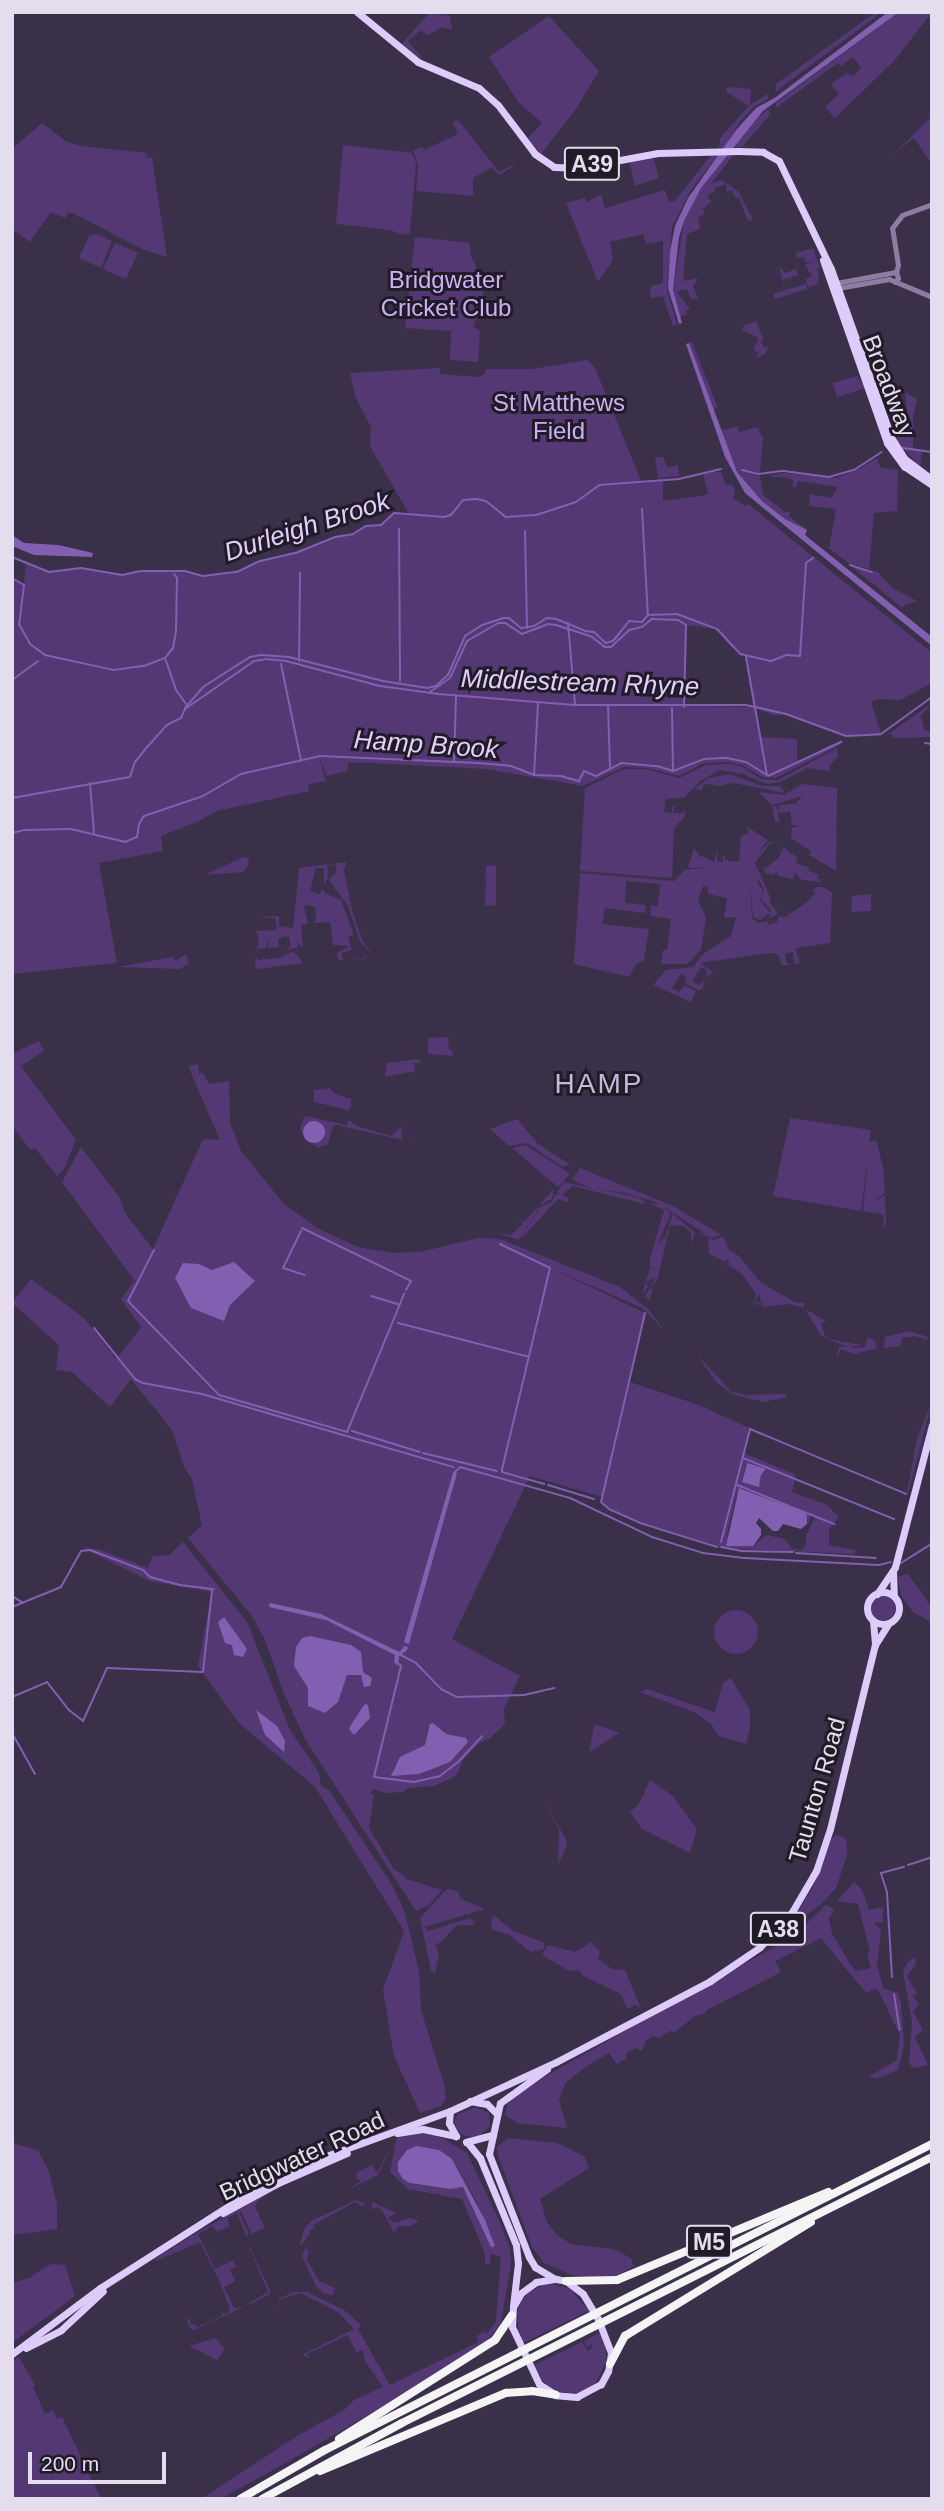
<!DOCTYPE html>
<style>
body{margin:0}
#map{position:relative;width:944px;height:2511px;overflow:hidden;background:#3b304a;font-family:Helvetica,sans-serif}
div>[style]{position:absolute}
.green>*{inset:0;background:#533874}
.round{border-radius:50%}
.water>*{inset:0;background:#835fb1}
.stream>*{height:2px;margin:-1px;padding:0 1px;transform-origin:1px;border-radius:1px;background:#835fb1}
.minor>*{height:5px;margin:-2.5px;padding:0 2.5px;transform-origin:2.5px;border-radius:2.5px;background:#8c7ea3}
.major>*{height:7px;margin:-3.5px;padding:0 3.5px;transform-origin:3.5px;border-radius:3.5px;background:#ddcbf9}
.major>.ring{margin:-3.5px;padding:0;box-sizing:content-box;background:none;border:7px solid #ddcbf9;border-radius:50%}
.highway>*{height:8px;margin:-4px;padding:0 4px;transform-origin:4px;border-radius:4px;background:#f4f4f4}
span{translate:-50% -50%;white-space:nowrap;text-align:center;line-height:1.15;-webkit-text-stroke:6px #201b27;paint-order:stroke}
.shield-label span{padding:2px 5px;background:#201b27;border:2px solid;border-radius:5px;-webkit-text-stroke-width:0}
.shield-label{font-size:23px;color:#e3dded;font-weight:700}
.park-label{font-size:24px;color:#cbb1f3}
.street-label{font-size:24px;color:#e3dded}
.water-label{font-size:26px;color:#e0cffb;font-style:italic}
.quarter-label{font-size:28px;color:#c5b9d9;letter-spacing:2px}
.frame{position:absolute;inset:0;border:14px solid #e3dded;pointer-events:none}
.scale{position:absolute;left:28px;top:2452px;width:138px;height:32px;box-sizing:border-box;border:4px solid #e3dded;border-top:0;padding-left:9px;font-size:21px;line-height:24px;white-space:nowrap;color:#e3dded;-webkit-text-stroke:5px #201b27;paint-order:stroke}
</style>
<div id="map">
<div class="green">
<div style="clip-path:polygon(876px 12px,882px 12px,775px 92px,776px 84px)"></div>
<div style="clip-path:polygon(899px 12px,932px 12px,932px 18px,928px 17px,895px 60px,835px 118px,825px 107px,839px 94px,831px 84px,847px 73px,854px 76px,861px 67px,853px 57px,841px 66px,838px 63px,776px 108px,776px 103px)"></div>
<div style="clip-path:polygon(429px 13px,450px 16px,452px 30px,442px 27px,427px 36px,421px 30px,408px 41px,423px 59px,401px 45px)"></div>
<div style="clip-path:polygon(549px 16px,599px 71px,576px 109px,541px 154px,528px 138px,542px 123px,519px 103px,489px 57px)"></div>
<div style="clip-path:polygon(727px 87px,751px 89px,750px 105px,768px 94px,768px 99px,754px 107px,740px 121px,724px 148px,719px 148px,720px 138px,749px 106px,726px 92px)"></div>
<div style="clip-path:polygon(769px 108px,770px 115px,742px 147px,733px 147px,751px 124px)"></div>
<div style="clip-path:polygon(932px 116px,932px 159px,929px 160px,914px 138px,894px 154px)"></div>
<div style="clip-path:polygon(458px 120px,499px 172px,515px 164px,515px 165px,499px 175px,492px 167px,473px 178px,473px 196px,416px 191px,418px 165px,413px 151px,422px 147px,424px 150px,458px 134px,453px 123px)"></div>
<div style="clip-path:polygon(42px 123px,67px 142px,82px 146px,147px 153px,146px 158px,152px 158px,167px 257px,142px 249px,73px 213px,68px 213px,65px 218px,51px 212px,30px 242px,12px 229px,12px 149px)"></div>
<div style="clip-path:polygon(343px 145px,412px 153px,416px 164px,410px 233px,403px 235px,390px 230px,336px 224px)"></div>
<div style="clip-path:polygon(728px 153px,734px 154px,711px 184px,721px 180px,739px 192px,753px 220px,748px 221px,739px 198px,735px 198px,732px 190px,727px 192px,726px 184px,715px 188px,715px 191px,707px 196px,711px 202px,703px 209px,705px 214px,698px 217px,700px 229px,687px 234px,683px 281px,698px 278px,693px 287px,698px 298px,691px 300px,687px 289px,677px 292px,690px 309px,686px 310px,687px 314px,680px 317px,673px 290px,684px 221px,701px 188px)"></div>
<div style="clip-path:polygon(711px 155px,718px 155px,691px 190px,672px 227px,667px 290px,677px 325px,673px 326px,663px 296px,651px 298px,650px 295px,651px 286px,663px 283px,663px 241px,647px 244px,643px 234px,610px 242px,613px 260px,598px 282px,566px 203px,585px 198px,587px 202px,601px 194px,605px 208px,665px 190px,669px 202px,675px 201px)"></div>
<div style="clip-path:polygon(650px 158px,654px 160px,659px 178px,635px 186px,629px 161px)"></div>
<div style="clip-path:polygon(97px 234px,112px 241px,101px 268px,79px 258px,89px 236px)"></div>
<div style="clip-path:polygon(415px 237px,470px 243px,470px 253px,477px 269px,480px 269px,485px 308px,480px 311px,473px 326px,480px 331px,478px 362px,450px 360px,451px 331px,405px 328px)"></div>
<div style="clip-path:polygon(115px 243px,138px 253px,126px 279px,103px 269px)"></div>
<div style="clip-path:polygon(813px 248px,820px 267px,817px 268px,819px 277px,817px 284px,808px 288px,806px 279px,812px 276px,805px 265px,815px 261px,806px 263px,804px 257px,797px 258px,796px 253px)"></div>
<div style="clip-path:polygon(779px 266px,785px 273px,796px 269px,798px 275px,791px 277px,790px 281px,789px 278px,782px 280px,785px 290px,806px 284px,807px 289px,775px 299px,773px 294px,784px 290px)"></div>
<div style="clip-path:polygon(756px 321px,764px 340px,761px 341px,763px 347px,768px 347px,766px 354px,756px 358px,759px 353px,753px 350px,759px 338px,742px 330px,745px 325px)"></div>
<div style="clip-path:polygon(692px 342px,718px 408px,713px 409px,689px 343px)"></div>
<div style="clip-path:polygon(evenodd,587px 360px,595px 368px,642px 483px,663px 481px,663px 501px,700px 496px,708px 494px,703px 473px,721px 472px,726px 485px,731px 484px,735px 489px,733px 498px,745px 506px,748px 504px,932px 653px,932px 683px,900px 700px,878px 699px,871px 702px,881px 734px,877px 735px,846px 736px,786px 714px,772px 715px,754px 707px,760px 737px,797px 739px,797px 763px,832px 744px,842px 744px,776px 778px,762px 777px,744px 766px,730px 762px,704px 763px,679px 776px,648px 768px,624px 767px,583px 786px,486px 769px,372px 763px,348px 763px,347px 771px,327px 776px,319px 757px,326px 781px,308px 784px,309px 791px,217px 811px,197px 822px,161px 836px,163px 851px,99px 863px,117px 963px,12px 974px,12px 578px,24px 584px,26px 562px,49px 572px,81px 568px,122px 575px,141px 571px,185px 571px,203px 576px,237px 572px,260px 561px,298px 552px,335px 537px,353px 534px,366px 526px,380px 525px,394px 513px,409px 514px,370px 446px,371px 427px,355px 396px,350px 373px,440px 368px,440px 374px,477px 377px,484px 375px,486px 369px,532px 369px,587px 360px,686px 625px,717px 629px,730px 646px,745px 656px,753px 707px,684px 706px,686px 625px)"></div>
<div style="clip-path:polygon(857px 376px,866px 388px,837px 397px,833px 383px)"></div>
<div style="clip-path:polygon(905px 392px,917px 399px,913px 418px,913px 449px,922px 450px,920px 467px,902px 447px,892px 429px,908px 425px)"></div>
<div style="clip-path:polygon(717px 420px,722px 431px,737px 426px,739px 432px,757px 427px,763px 439px,760px 473px,741px 471px,760px 476px,763px 495px,785px 512px,790px 511px,789px 516px,807px 530px,785px 519px,762px 501px,737px 472px)"></div>
<div style="clip-path:polygon(655px 457px,663px 457px,667px 468px,678px 465px,679px 476px,658px 478px)"></div>
<div style="clip-path:polygon(877px 458px,880px 467px,898px 470px,897px 511px,874px 513px,869px 569px,848px 563px,829px 548px,836px 509px,809px 506px,810px 494px,832px 498px,837px 487px,798px 481px,795px 488px,792px 485px,794px 481px,789px 478px,767px 476px,784px 473px,836px 478px,859px 469px)"></div>
<div style="clip-path:polygon(851px 566px,878px 572px,891px 587px,917px 601px,901px 607px)"></div>
<div style="clip-path:polygon(932px 703px,921px 716px,924px 729px,932px 733px,932px 737px,894px 738px,890px 733px)"></div>
<div style="clip-path:polygon(837px 748px,838px 757px,829px 765px,831px 771px,808px 768px,780px 782px,767px 784px,743px 774px,720px 770px,700px 781px,684px 798px,666px 799px,664px 812px,672px 813px,672px 806px,678px 807px,674px 807px,673px 813px,682px 813px,685px 810px,685px 816px,674px 828px,672px 879px,670px 874px,670px 878px,580px 871px,585px 788px,624px 769px,646px 769px,679px 778px,706px 765px,731px 764px,743px 767px,761px 779px,778px 780px)"></div>
<div style="clip-path:polygon(730px 774px,762px 786px,780px 786px,785px 793px,733px 783px,719px 786px,708px 784px,702px 785px,702px 790px,694px 789px,709px 778px)"></div>
<div style="clip-path:polygon(802px 784px,837px 788px,836px 871px,809px 855px,811px 851px,791px 838px,792px 828px,800px 826px,792px 825px,790px 811px,778px 813px,780px 822px,775px 822px,772px 806px,776px 806px,779px 812px,779px 805px,795px 804px,803px 796px,772px 805px,758px 792px,784px 795px)"></div>
<div style="clip-path:polygon(747px 827px,768px 840px,756px 856px,770px 841px,774px 843px,770px 843px,755px 863px,771px 899px,769px 901px,778px 914px,769px 918px,771px 910px,761px 899px,764px 889px,758px 878px,758px 884px,763px 890px,760px 900px,770px 913px,760px 920px,753px 917px,750px 880px,752px 919px,758px 923px,768px 921px,769px 925px,777px 922px,779px 916px,785px 917px,807px 902px,815px 893px,813px 891px,816px 887px,823px 887px,832px 893px,830px 943px,795px 948px,800px 963px,794px 964px,793px 952px,785px 954px,787px 963px,792px 964px,782px 966px,778px 954px,770px 953px,700px 963px,713px 972px,706px 977px,707px 970px,701px 967px,692px 981px,699px 985px,704px 980px,703px 988px,699px 990px,684px 983px,687px 978px,681px 974px,672px 988px,679px 992px,685px 986px,696px 991px,691px 1002px,653px 985px,666px 970px,693px 967px,703px 954px,731px 936px,736px 917px,724px 918px,727px 898px,708px 894px,708px 887px,703px 886px,698px 901px,706px 917px,701px 950px,687px 964px,661px 964px,663px 950px,667px 950px,671px 919px,650px 916px,651px 906px,658px 906px,660px 884px,626px 881px,625px 903px,646px 905px,645px 913px,605px 908px,602px 924px,649px 929px,644px 960px,636px 964px,629px 977px,574px 964px,580px 873px,675px 881px,684px 870px,710px 867px,688px 868px,694px 848px,701px 859px,700px 855px,714px 862px,718px 850px,717px 862px,724px 862px,722px 859px,725px 854px,725px 860px,739px 862px,741px 836px,749px 833px)"></div>
<div style="clip-path:polygon(783px 847px,798px 858px,796px 864px,809px 867px,808px 870px,819px 875px,817px 878px,823px 882px,802px 880px,795px 872px,793px 879px,778px 876px,777px 871px,774px 875px,765px 873px,763px 866px,766px 868px,777px 859px,782px 853px,778px 851px,783px 851px)"></div>
<div style="clip-path:polygon(244px 857px,248px 858px,249px 863px,243px 872px,204px 875px)"></div>
<div style="clip-path:polygon(346px 862px,344px 871px,352px 910px,362px 940px,375px 957px,360px 941px,348px 906px,329px 880px,337px 871px,335px 864px,327px 865px,328px 877px,324px 885px,324px 868px,316px 868px,310px 891px,319px 894px,323px 889px,325px 893px,341px 900px,354px 935px,348px 937px,352px 950px,341px 953px,343px 960px,364px 958px,367px 954px,365px 959px,338px 960px,337px 953px,349px 946px,333px 945px,330px 922px,313px 923px,316px 920px,315px 907px,308px 905px,304px 906px,308px 924px,301px 925px,303px 948px,295px 940px,299px 947px,287px 950px,290px 947px,290px 938px,285px 936px,278px 939px,279px 947px,268px 948px,269px 937px,266px 948px,257px 949px,255px 954px,259px 942px,256px 931px,277px 930px,275px 918px,254px 917px,279px 916px,279px 926px,293px 928px,299px 868px)"></div>
<div style="clip-path:polygon(496px 865px,496px 905px,485px 906px,486px 866px)"></div>
<div style="clip-path:polygon(871px 894px,871px 911px,851px 912px,852px 896px)"></div>
<div style="clip-path:polygon(294px 951px,303px 963px,258px 969px,255px 967px,256px 957px,258px 960px,279px 958px)"></div>
<div style="clip-path:polygon(186px 954px,189px 963px,180px 969px,118px 967px,173px 957px,175px 961px)"></div>
<div style="clip-path:polygon(448px 1037px,449px 1050px,452px 1050px,453px 1056px,428px 1054px,428px 1038px)"></div>
<div style="clip-path:polygon(39px 1041px,44px 1051px,21px 1066px,76px 1140px,63px 1171px,57px 1176px,35px 1148px,30px 1150px,12px 1125px,13px 1053px)"></div>
<div style="clip-path:polygon(418px 1059px,421px 1063px,414px 1063px,415px 1071px,385px 1077px,387px 1063px)"></div>
<div style="clip-path:polygon(evenodd,198px 1064px,199px 1074px,203px 1073px,209px 1084px,229px 1081px,230px 1123px,241px 1151px,283px 1203px,317px 1228px,358px 1247px,392px 1253px,420px 1252px,478px 1238px,500px 1239px,620px 1287px,648px 1309px,665px 1331px,642px 1308px,551px 1268px,645px 1313px,608px 1473px,630px 1382px,699px 1405px,749px 1428px,744px 1453px,796px 1475px,792px 1492px,827px 1505px,839px 1517px,829px 1529px,829px 1545px,856px 1550px,854px 1554px,722px 1548px,648px 1526px,604px 1506px,602px 1497px,530px 1476px,452px 1639px,520px 1676px,504px 1709px,505px 1724px,489px 1739px,479px 1743px,464px 1759px,456px 1776px,434px 1786px,408px 1788px,403px 1792px,384px 1793px,373px 1789px,371px 1793px,374px 1795px,369px 1828px,393px 1868px,407px 1879px,442px 1890px,429px 1905px,416px 1911px,305px 1739px,283px 1691px,265px 1640px,252px 1616px,188px 1538px,202px 1525px,192px 1480px,184px 1467px,172px 1430px,131px 1379px,110px 1407px,72px 1372px,56px 1370px,59px 1345px,12px 1303px,31px 1279px,84px 1318px,116px 1359px,137px 1333px,141px 1327px,121px 1299px,133px 1282px,137px 1284px,62px 1182px,81px 1147px,120px 1198px,125px 1213px,153px 1249px,203px 1139px,220px 1140px,188px 1066px,198px 1064px,746px 1464px,766px 1470px,761px 1475px,759px 1486px,742px 1480px,746px 1464px,198px 1064px,742px 1488px,799px 1511px,808px 1520px,807px 1524px,809px 1523px,810px 1516px,815px 1517px,806px 1536px,806px 1545px,802px 1550px,792px 1549px,785px 1539px,766px 1535px,753px 1546px,730px 1546px,727px 1534px,736px 1497px,742px 1488px)"></div>
<div style="clip-path:polygon(330px 1088px,335px 1094px,351px 1099px,351px 1107px,348px 1110px,314px 1102px,314px 1090px)"></div>
<div style="clip-path:polygon(evenodd,305px 1116px,347px 1125px,348px 1120px,357px 1126px,391px 1136px,401px 1127px,402px 1140px,420px 1144px,337px 1125px,333px 1126px,328px 1144px,318px 1148px,305px 1140px,300px 1128px,305px 1116px,315px 1122px,321px 1122px,323px 1136px,312px 1145px,306px 1139px,303px 1129px,306px 1123px,315px 1122px)"></div>
<div style="clip-path:polygon(790px 1118px,871px 1130px,861px 1211px,773px 1196px)"></div>
<div style="clip-path:polygon(517px 1119px,538px 1144px,569px 1164px,563px 1167px,527px 1143px,509px 1146px,490px 1129px)"></div>
<div style="clip-path:polygon(876px 1140px,883px 1167px,885px 1193px,869px 1204px,885px 1195px,886px 1224px,884px 1230px,883px 1214px,863px 1211px,869px 1142px)"></div>
<div style="clip-path:polygon(526px 1145px,570px 1174px,558px 1187px,512px 1148px)"></div>
<div style="clip-path:polygon(580px 1168px,673px 1206px,721px 1235px,712px 1238px,664px 1207px,671px 1214px,657px 1244px,665px 1237px,673px 1214px,695px 1233px,691px 1244px,691px 1233px,684px 1226px,670px 1225px,657px 1281px,650px 1288px,653px 1290px,649px 1300px,645px 1297px,656px 1277px,646px 1282px,648px 1287px,642px 1294px,650px 1268px,658px 1270px,650px 1267px,650px 1259px,664px 1210px,646px 1202px,660px 1205px,653px 1201px,625px 1193px,597px 1189px,640px 1198px,645px 1204px,573px 1186px,562px 1195px,569px 1199px,567px 1202px,558px 1199px,521px 1239px,540px 1207px,552px 1202px,556px 1194px,562px 1195px,557px 1192px,564px 1182px,590px 1188px,572px 1180px)"></div>
<div style="clip-path:polygon(554px 1189px,552px 1199px,539px 1206px,529px 1226px,525px 1225px,528px 1228px,519px 1240px,497px 1233px,511px 1235px,523px 1224px,519px 1218px,524px 1222px)"></div>
<div style="clip-path:polygon(698px 1232px,704px 1233px,712px 1240px,724px 1237px,729px 1250px,739px 1256px,761px 1283px,795px 1302px,804px 1303px,804px 1308px,787px 1304px,765px 1307px,767px 1309px,758px 1303px,753px 1307px,757px 1301px,762px 1304px,759px 1294px,752px 1306px,756px 1294px,742px 1274px,727px 1264px,730px 1262px,726px 1259px,726px 1262px,709px 1254px,708px 1237px)"></div>
<div style="clip-path:polygon(805px 1309px,826px 1321px,821px 1324px,825px 1336px,829px 1339px,861px 1345px,849px 1347px,859px 1348px,865px 1347px,868px 1337px,875px 1341px,877px 1348px,854px 1354px,841px 1349px,836px 1361px,839px 1347px,848px 1347px,821px 1336px)"></div>
<div style="clip-path:polygon(909px 1331px,928px 1337px,927px 1340px,915px 1336px,902px 1338px,901px 1346px,884px 1348px,885px 1337px)"></div>
<div style="clip-path:polygon(696px 1354px,732px 1392px,746px 1395px,787px 1394px,786px 1397px,764px 1402px,734px 1395px,717px 1383px)"></div>
<div style="clip-path:polygon(932px 1402px,911px 1482px,932px 1413px,932px 1416px,906px 1498px,917px 1438px)"></div>
<div style="clip-path:polygon(183px 1542px,247px 1622px,290px 1730px,319px 1773px,321px 1786px,329px 1790px,391px 1883px,404px 1910px,419px 1971px,421px 2010px,444px 2084px,446px 2098px,441px 2106px,420px 2113px,394px 2056px,383px 1990px,404px 1931px,315px 1787px,239px 1723px,198px 1666px,212px 1592px,150px 1581px,83px 1548px,98px 1549px,148px 1568px,153px 1556px,169px 1555px)"></div>
<div style="clip-path:polygon(908px 1574px,932px 1608px,932px 1623px,913px 1612px,901px 1596px,898px 1577px)"></div>
<div class="round" style="left:871px;top:1596px;width:24px;height:24px"></div>
<div class="round" style="left:714px;top:1610px;width:44px;height:44px"></div>
<div style="clip-path:polygon(731px 1678px,750px 1710px,750px 1728px,746px 1744px,719px 1736px,711px 1724px,696px 1713px,640px 1692px,647px 1689px,715px 1712px,723px 1683px)"></div>
<div style="clip-path:polygon(595px 1724px,619px 1733px,589px 1752px,594px 1725px)"></div>
<div style="clip-path:polygon(650px 1780px,673px 1796px,697px 1829px,690px 1853px,642px 1829px,630px 1812px,639px 1804px)"></div>
<div style="clip-path:polygon(544px 1802px,566px 1839px,567px 1845px,558px 1865px,559px 1830px)"></div>
<div style="clip-path:polygon(837px 1835px,846px 1839px,847px 1855px,836px 1888px,821px 1904px,785px 1931px,813px 1887px,832px 1838px)"></div>
<div style="clip-path:polygon(854px 1882px,862px 1890px,869px 1910px,883px 1907px,883px 1922px,874px 1923px,881px 1930px,877px 1967px,884px 1989px,898px 1993px,901px 2004px,904px 2045px,898px 2070px,878px 2078px,868px 2077px,897px 2060px,900px 2035px,877px 1988px,866px 1993px,821px 1938px,775px 1961px,781px 1972px,707px 2010px,704px 2014px,695px 2016px,675px 2032px,670px 2031px,659px 2038px,653px 2036px,646px 2040px,642px 2051px,635px 2048px,626px 2053px,626px 2059px,616px 2064px,609px 2053px,590px 2064px,566px 2082px,559px 2100px,567px 2128px,517px 2123px,505px 2115px,507px 2105px,514px 2097px,549px 2074px,776px 1946px,793px 1936px,826px 1905px,834px 1909px,829px 1919px,832px 1934px,851px 1965px,856px 1971px,871px 1968px,867px 1953px,870px 1952px,858px 1904px,837px 1901px)"></div>
<div style="clip-path:polygon(447px 1889px,457px 1891px,461px 1899px,485px 1909px,425px 1927px,428px 1931px,470px 1918px,474px 1922px,473px 1925px,457px 1925px,440px 1943px,435px 1944px,439px 1954px,435px 1973px,431px 1971px,420px 1918px)"></div>
<div style="clip-path:polygon(495px 1916px,513px 1931px,545px 1943px,543px 1949px,531px 1952px,509px 1935px,491px 1929px,492px 1917px)"></div>
<div style="clip-path:polygon(591px 1942px,600px 1952px,598px 1959px,612px 1969px,625px 1970px,641px 2009px,635px 2005px,627px 2009px,621px 1994px,583px 1976px,579px 1970px,569px 1971px,542px 1955px,548px 1945px,575px 1952px)"></div>
<div style="clip-path:polygon(915px 1957px,916px 1964px,907px 1976px,917px 1994px,913px 1996px,919px 2005px,913px 2011px,923px 2030px,915px 2037px,928px 2065px,913px 2068px,909px 2063px,912px 2022px,903px 1972px,907px 1963px)"></div>
<div style="clip-path:polygon(475px 2107px,489px 2113px,490px 2126px,478px 2137px,464px 2136px,457px 2130px,454px 2121px,458px 2114px)"></div>
<div style="clip-path:polygon(evenodd,421px 2132px,442px 2138px,467px 2153px,498px 2218px,510px 2248px,511px 2264px,500px 2328px,485px 2342px,386px 2405px,282px 2465px,220px 2499px,201px 2499px,297px 2436px,344px 2410px,354px 2400px,383px 2387px,365px 2361px,363px 2350px,356px 2352px,348px 2335px,307px 2354px,309px 2358px,302px 2355px,354px 2329px,338px 2312px,301px 2293px,281px 2299px,278px 2307px,280px 2298px,294px 2292px,307px 2292px,344px 2310px,361px 2325px,358px 2329px,390px 2385px,478px 2342px,477px 2336px,484px 2331px,486px 2334px,496px 2322px,501px 2257px,491px 2254px,490px 2264px,485px 2264px,485px 2254px,462px 2199px,408px 2189px,390px 2172px,396px 2140px,399px 2136px,421px 2132px,452px 2159px,474px 2197px,493px 2238px,463px 2187px,450px 2189px,410px 2183px,452px 2159px)"></div>
<div style="clip-path:polygon(508px 2138px,557px 2143px,584px 2156px,589px 2168px,540px 2199px,547px 2222px,557px 2235px,571px 2244px,613px 2249px,631px 2258px,634px 2266px,608px 2280px,572px 2275px,544px 2263px,532px 2247px,498px 2156px,497px 2147px)"></div>
<div style="clip-path:polygon(12px 2143px,38px 2150px,49px 2172px,57px 2204px,57px 2229px,12px 2235px)"></div>
<div style="clip-path:polygon(393px 2143px,378px 2175px,345px 2191px,361px 2181px,357px 2179px,356px 2173px,372px 2165px,377px 2173px)"></div>
<div style="clip-path:polygon(271px 2191px,257px 2202px,255px 2207px,265px 2228px,252px 2234px,241px 2211px,239px 2212px,248px 2232px,247px 2238px,237px 2213px,227px 2218px,230px 2226px,216px 2232px,213px 2226px,198px 2234px,215px 2269px,250px 2252px,248px 2244px,270px 2290px,270px 2294px,250px 2304px,249px 2303px,268px 2292px,251px 2252px,233px 2261px,236px 2267px,230px 2270px,235px 2281px,224px 2287px,234px 2308px,244px 2307px,194px 2330px,190px 2328px,187px 2322px,190px 2316px,190px 2323px,200px 2327px,202px 2323px,203px 2325px,212px 2321px,211px 2318px,214px 2320px,222px 2316px,221px 2313px,228px 2314px,230px 2309px,220px 2283px,200px 2242px,156px 2261px,156px 2258px,200px 2231px)"></div>
<div style="clip-path:polygon(356px 2200px,366px 2204px,362px 2207px,355px 2202px,313px 2225px,315px 2228px,309px 2231px,310px 2234px,300px 2246px,303px 2231px,311px 2221px)"></div>
<div style="clip-path:polygon(372px 2202px,396px 2213px,388px 2218px,394px 2223px,409px 2218px,419px 2221px,411px 2226px,399px 2226px,394px 2232px,381px 2209px,377px 2207px,372px 2210px)"></div>
<div style="clip-path:polygon(305px 2248px,309px 2251px,307px 2260px,319px 2281px,335px 2288px,333px 2295px,325px 2294px,316px 2286px,302px 2256px)"></div>
<div style="clip-path:polygon(51px 2264px,65px 2265px,75px 2296px,12px 2343px,12px 2283px,29px 2278px)"></div>
<div style="clip-path:polygon(547px 2283px,569px 2288px,589px 2311px,523px 2343px,518px 2329px,518px 2308px,527px 2294px)"></div>
<div style="clip-path:polygon(600px 2333px,606px 2350px,606px 2362px,595px 2384px,583px 2392px,570px 2393px,554px 2390px,542px 2380px,534px 2365px,582px 2342px,588px 2351px,593px 2347px,591px 2344px,587px 2347px,584px 2341px)"></div>
<div style="clip-path:polygon(215px 2338px,225px 2349px,217px 2360px,189px 2346px)"></div>
<div style="clip-path:polygon(19px 2357px,35px 2385px,33px 2387px,45px 2414px,53px 2410px,57px 2419px,62px 2417px,101px 2499px,12px 2499px,12px 2362px)"></div>
</div>
<div class="water">
<div style="clip-path:polygon(888px 12px,899px 12px,763px 111px,701px 188px,684px 221px,679px 237px,673px 290px,682px 323px,679px 324px,668px 288px,670px 252px,675px 226px,688px 198px,736px 130px,756px 108px,776px 97px)"></div>
<div style="clip-path:polygon(689px 343px,737px 472px,762px 501px,785px 519px,807px 530px,805px 535px,932px 637px,932px 646px,745px 493px,725px 457px,686px 344px)"></div>
<div style="clip-path:polygon(12px 535px,24px 543px,58px 545px,93px 553px,92px 557px,34px 555px,12px 546px)"></div>
<div class="round" style="left:303px;top:1121px;width:22px;height:22px"></div>
<div style="clip-path:polygon(234px 1262px,255px 1281px,230px 1305px,224px 1321px,191px 1308px,175px 1278px,183px 1263px,199px 1264px,212px 1270px)"></div>
<div style="clip-path:polygon(747px 1463px,766px 1469px,761px 1475px,759px 1487px,742px 1482px)"></div>
<div style="clip-path:polygon(453px 1473px,457px 1473px,409px 1644px,404px 1642px)"></div>
<div style="clip-path:polygon(739px 1488px,803px 1512px,807px 1515px,807px 1524px,801px 1529px,783px 1524px,778px 1531px,773px 1531px,759px 1518px,756px 1523px,761px 1529px,761px 1535px,753px 1546px,726px 1546px)"></div>
<div style="clip-path:polygon(270px 1603px,321px 1614px,395px 1650px,400px 1652px,404px 1646px,408px 1647px,407px 1650px,399px 1656px,398px 1666px,394px 1662px,395px 1655px,326px 1620px,269px 1607px)"></div>
<div style="clip-path:polygon(224px 1617px,247px 1649px,243px 1657px,234px 1655px,232px 1645px,225px 1643px,218px 1622px)"></div>
<div style="clip-path:polygon(310px 1636px,351px 1645px,361px 1652px,363px 1672px,372px 1678px,370px 1686px,364px 1687px,361px 1675px,347px 1675px,338px 1702px,325px 1713px,308px 1706px,308px 1688px,294px 1666px,296px 1647px,302px 1638px)"></div>
<div style="clip-path:polygon(365px 1704px,368px 1705px,370px 1718px,354px 1735px,349px 1729px,352px 1723px)"></div>
<div style="clip-path:polygon(256px 1710px,277px 1726px,285px 1741px,284px 1752px,265px 1735px)"></div>
<div style="clip-path:polygon(433px 1723px,446px 1734px,466px 1738px,468px 1742px,450px 1762px,419px 1774px,391px 1776px,400px 1757px,425px 1745px,430px 1724px)"></div>
<div style="clip-path:polygon(416px 2146px,439px 2150px,452px 2159px,485px 2220px,495px 2246px,491px 2247px,463px 2187px,450px 2189px,410px 2183px,403px 2179px,398px 2171px,398px 2162px,407px 2150px)"></div>
</div>
<div class="stream">
<div style="left:903px;top:448px;width:29px;rotate:8deg"></div>
<div style="left:742px;top:470px;width:16px;rotate:14deg"></div>
<div style="left:758px;top:474px;width:26px;rotate:-7deg"></div>
<div style="left:784px;top:471px;width:45px;rotate:7.6deg"></div>
<div style="left:829px;top:477px;width:26px;rotate:-16deg"></div>
<div style="left:854px;top:470px;width:33px;rotate:-33deg"></div>
<div style="left:642px;top:509px;width:106px;rotate:86.8deg"></div>
<div style="left:399px;top:529px;width:152px;rotate:89.6deg"></div>
<div style="left:525px;top:531px;width:97px;rotate:88.8deg"></div>
<div style="left:12px;top:557px;width:40px;rotate:22deg"></div>
<div style="left:49px;top:572px;width:32px;rotate:-7deg"></div>
<div style="left:81px;top:568px;width:42px;rotate:9.7deg"></div>
<div style="left:122px;top:575px;width:19px;rotate:-12deg"></div>
<div style="left:141px;top:571px;width:44px"></div>
<div style="left:185px;top:571px;width:19px;rotate:16deg"></div>
<div style="left:203px;top:576px;width:34px;rotate:-7deg"></div>
<div style="left:237px;top:572px;width:25px;rotate:-26deg"></div>
<div style="left:260px;top:561px;width:39px;rotate:-13deg"></div>
<div style="left:298px;top:552px;width:40px;rotate:-22deg"></div>
<div style="left:335px;top:537px;width:18px;rotate:-9deg"></div>
<div style="left:353px;top:534px;width:15px;rotate:-32deg"></div>
<div style="left:366px;top:526px;width:15px;rotate:-4deg"></div>
<div style="left:381px;top:525px;width:18px;rotate:-43deg"></div>
<div style="left:394px;top:513px;width:50px;rotate:4.6deg"></div>
<div style="left:444px;top:517px;width:7px;rotate:-16deg"></div>
<div style="left:451px;top:515px;width:19px;rotate:-51deg"></div>
<div style="left:463px;top:500px;width:13px;rotate:-4deg"></div>
<div style="left:476px;top:499px;width:10px;rotate:11deg"></div>
<div style="left:486px;top:501px;width:26px;rotate:39deg"></div>
<div style="left:506px;top:517px;width:30px;rotate:-4deg"></div>
<div style="left:536px;top:515px;width:42px;rotate:-18deg"></div>
<div style="left:576px;top:502px;width:29px;rotate:-36deg"></div>
<div style="left:599px;top:485px;width:80px;rotate:-4.3deg"></div>
<div style="left:679px;top:479px;width:43px;rotate:-13.4deg"></div>
<div style="left:850px;top:565px;width:23px;rotate:18deg"></div>
<div style="left:174px;top:574px;width:5px;rotate:53deg"></div>
<div style="left:177px;top:578px;width:53px;rotate:91.1deg"></div>
<div style="left:176px;top:631px;width:17px;rotate:100deg"></div>
<div style="left:173px;top:648px;width:13px;rotate:129deg"></div>
<div style="left:165px;top:658px;width:34px;rotate:71deg"></div>
<div style="left:176px;top:690px;width:17px;rotate:54deg"></div>
<div style="left:12px;top:578px;width:14px;rotate:30deg"></div>
<div style="left:24px;top:585px;width:39px;rotate:97deg"></div>
<div style="left:19px;top:624px;width:23px;rotate:61deg"></div>
<div style="left:30px;top:644px;width:19px;rotate:36deg"></div>
<div style="left:45px;top:655px;width:71px;rotate:12.3deg"></div>
<div style="left:114px;top:670px;width:30px;rotate:-8deg"></div>
<div style="left:144px;top:666px;width:22px;rotate:-21deg"></div>
<div style="left:568px;top:623px;width:82px;rotate:85.1deg"></div>
<div style="left:746px;top:657px;width:120px;rotate:79.9deg"></div>
<div style="left:299px;top:661px;width:88px;rotate:-89.3deg"></div>
<div style="left:281px;top:664px;width:99px;rotate:78.3deg"></div>
<div style="left:12px;top:680px;width:32px;rotate:-36deg"></div>
<div style="left:430px;top:692px;width:24px;rotate:-35deg"></div>
<div style="left:450px;top:678px;width:41px;rotate:-65.3deg"></div>
<div style="left:467px;top:641px;width:36px;rotate:-30deg"></div>
<div style="left:498px;top:623px;width:7px"></div>
<div style="left:505px;top:623px;width:20px;rotate:33deg"></div>
<div style="left:522px;top:634px;width:28px;rotate:-21deg"></div>
<div style="left:548px;top:624px;width:8px;rotate:7deg"></div>
<div style="left:556px;top:625px;width:38px;rotate:18deg"></div>
<div style="left:592px;top:637px;width:16px;rotate:38deg"></div>
<div style="left:605px;top:647px;width:6px"></div>
<div style="left:611px;top:647px;width:25px;rotate:-43deg"></div>
<div style="left:629px;top:630px;width:13px;rotate:-13deg"></div>
<div style="left:642px;top:627px;width:13px;rotate:-39deg"></div>
<div style="left:652px;top:619px;width:26px;rotate:2deg"></div>
<div style="left:678px;top:620px;width:9px;rotate:32deg"></div>
<div style="left:686px;top:625px;width:82px;rotate:91.4deg"></div>
<div style="left:608px;top:706px;width:61px;rotate:88.1deg"></div>
<div style="left:185px;top:708px;width:28px;rotate:-49deg"></div>
<div style="left:203px;top:687px;width:56px;rotate:-32.6deg"></div>
<div style="left:250px;top:657px;width:11px;rotate:-10deg"></div>
<div style="left:261px;top:655px;width:28px;rotate:4deg"></div>
<div style="left:289px;top:657px;width:97px;rotate:14.3deg"></div>
<div style="left:383px;top:681px;width:45px;rotate:9deg"></div>
<div style="left:427px;top:688px;width:9px;rotate:-13deg"></div>
<div style="left:436px;top:686px;width:16px;rotate:-43deg"></div>
<div style="left:448px;top:675px;width:43px;rotate:-66.4deg"></div>
<div style="left:465px;top:636px;width:20px;rotate:-33deg"></div>
<div style="left:482px;top:625px;width:22px;rotate:-18deg"></div>
<div style="left:503px;top:618px;width:6px"></div>
<div style="left:509px;top:618px;width:16px;rotate:40deg"></div>
<div style="left:521px;top:628px;width:13px;rotate:-9deg"></div>
<div style="left:534px;top:626px;width:15px;rotate:-32deg"></div>
<div style="left:547px;top:618px;width:9px;rotate:6deg"></div>
<div style="left:556px;top:619px;width:31px;rotate:22deg"></div>
<div style="left:585px;top:631px;width:9px;rotate:6deg"></div>
<div style="left:594px;top:632px;width:16px;rotate:43deg"></div>
<div style="left:606px;top:643px;width:7px;rotate:-16deg"></div>
<div style="left:613px;top:641px;width:26px;rotate:-51deg"></div>
<div style="left:629px;top:621px;width:13px;rotate:4deg"></div>
<div style="left:642px;top:622px;width:9px;rotate:-49deg"></div>
<div style="left:648px;top:615px;width:29px;rotate:-2deg"></div>
<div style="left:677px;top:614px;width:43px;rotate:20.6deg"></div>
<div style="left:717px;top:629px;width:34px;rotate:47deg"></div>
<div style="left:740px;top:654px;width:32px;rotate:13deg"></div>
<div style="left:771px;top:661px;width:17px;rotate:-21deg"></div>
<div style="left:787px;top:655px;width:13px;rotate:4deg"></div>
<div style="left:800px;top:656px;width:93px;rotate:-86.3deg"></div>
<div style="left:806px;top:563px;width:9px;rotate:-36deg"></div>
<div style="left:672px;top:708px;width:63px;rotate:89.1deg"></div>
<div style="left:925px;top:743px;width:7px;rotate:8deg"></div>
<div style="left:454px;top:761px;width:65px;rotate:-88.2deg"></div>
<div style="left:534px;top:775px;width:72px;rotate:-86.8deg"></div>
<div style="left:90px;top:783px;width:50px;rotate:85.4deg"></div>
<div style="left:12px;top:798px;width:120px;rotate:-10.1deg"></div>
<div style="left:130px;top:777px;width:16px;rotate:-72deg"></div>
<div style="left:135px;top:762px;width:21px;rotate:-51deg"></div>
<div style="left:148px;top:746px;width:28px;rotate:-48deg"></div>
<div style="left:167px;top:725px;width:16px;rotate:-27deg"></div>
<div style="left:181px;top:718px;width:10px;rotate:-66deg"></div>
<div style="left:185px;top:709px;width:84px;rotate:-34.8deg"></div>
<div style="left:254px;top:661px;width:12px;rotate:-9deg"></div>
<div style="left:266px;top:659px;width:20px;rotate:6deg"></div>
<div style="left:286px;top:661px;width:97px;rotate:14.9deg"></div>
<div style="left:380px;top:686px;width:59px;rotate:7.9deg"></div>
<div style="left:438px;top:694px;width:137px;rotate:4.6deg"></div>
<div style="left:575px;top:705px;width:171px"></div>
<div style="left:746px;top:705px;width:41px;rotate:12.7deg"></div>
<div style="left:786px;top:714px;width:64px;rotate:20.1deg"></div>
<div style="left:846px;top:736px;width:35px;rotate:-3deg"></div>
<div style="left:881px;top:734px;width:63px;rotate:-36deg"></div>
<div style="left:12px;top:833px;width:12px;rotate:-14deg"></div>
<div style="left:24px;top:830px;width:47px;rotate:-1.2deg"></div>
<div style="left:71px;top:829px;width:56px;rotate:13.5deg"></div>
<div style="left:125px;top:842px;width:13px;rotate:-23deg"></div>
<div style="left:137px;top:837px;width:13px;rotate:-81deg"></div>
<div style="left:139px;top:824px;width:9px;rotate:-58deg"></div>
<div style="left:144px;top:816px;width:62px;rotate:-18.7deg"></div>
<div style="left:203px;top:796px;width:44px;rotate:-30.1deg"></div>
<div style="left:241px;top:774px;width:81px;rotate:-12.8deg"></div>
<div style="left:320px;top:756px;width:158px;rotate:2.5deg"></div>
<div style="left:478px;top:763px;width:33px;rotate:5deg"></div>
<div style="left:511px;top:766px;width:25px;rotate:21deg"></div>
<div style="left:534px;top:775px;width:27px;rotate:2deg"></div>
<div style="left:561px;top:776px;width:19px;rotate:16deg"></div>
<div style="left:579px;top:781px;width:11px;rotate:-63deg"></div>
<div style="left:584px;top:771px;width:13px;rotate:23deg"></div>
<div style="left:596px;top:776px;width:28px;rotate:-27deg"></div>
<div style="left:621px;top:763px;width:36px;rotate:5deg"></div>
<div style="left:657px;top:766px;width:17px;rotate:17deg"></div>
<div style="left:673px;top:771px;width:34px;rotate:-21deg"></div>
<div style="left:705px;top:759px;width:22px;rotate:-3deg"></div>
<div style="left:727px;top:758px;width:19px;rotate:12deg"></div>
<div style="left:746px;top:762px;width:26px;rotate:32deg"></div>
<div style="left:768px;top:776px;width:81px;rotate:-25deg"></div>
<div style="left:302px;top:1228px;width:121px;rotate:25.9deg"></div>
<div style="left:411px;top:1281px;width:10px;rotate:119deg"></div>
<div style="left:301px;top:1231px;width:41px;rotate:115.9deg"></div>
<div style="left:283px;top:1268px;width:23px;rotate:18deg"></div>
<div style="left:500px;top:1244px;width:55px;rotate:25.6deg"></div>
<div style="left:550px;top:1268px;width:208px;rotate:103.4deg"></div>
<div style="left:502px;top:1470px;width:2px;rotate:90deg"></div>
<div style="left:502px;top:1472px;width:44px;rotate:15.9deg"></div>
<div style="left:154px;top:1250px;width:57px;rotate:117deg"></div>
<div style="left:128px;top:1301px;width:131px;rotate:45.9deg"></div>
<div style="left:219px;top:1395px;width:133px;rotate:16.1deg"></div>
<div style="left:347px;top:1432px;width:113px;rotate:-67.5deg"></div>
<div style="left:371px;top:1296px;width:30px;rotate:17deg"></div>
<div style="left:645px;top:1313px;width:194px;rotate:103.1deg"></div>
<div style="left:601px;top:1502px;width:11px;rotate:41deg"></div>
<div style="left:609px;top:1509px;width:34px;rotate:24deg"></div>
<div style="left:640px;top:1523px;width:81px;rotate:17.3deg"></div>
<div style="left:398px;top:1323px;width:135px;rotate:14.5deg"></div>
<div style="left:391px;top:1326px;width:35px;rotate:-68deg"></div>
<div style="left:94px;top:1328px;width:65px;rotate:51.2deg"></div>
<div style="left:135px;top:1379px;width:9px;rotate:27deg"></div>
<div style="left:143px;top:1383px;width:60px;rotate:10.6deg"></div>
<div style="left:202px;top:1394px;width:262px;rotate:16.2deg"></div>
<div style="left:352px;top:1431px;width:71px;rotate:17.2deg"></div>
<div style="left:423px;top:1453px;width:76px;rotate:13.7deg"></div>
<div style="left:743px;top:1458px;width:163px;rotate:22deg"></div>
<div style="left:454px;top:1473px;width:8px;rotate:-45deg"></div>
<div style="left:460px;top:1467px;width:114px;rotate:15.7deg"></div>
<div style="left:570px;top:1498px;width:91px;rotate:25.4deg"></div>
<div style="left:652px;top:1537px;width:53px;rotate:17.4deg"></div>
<div style="left:703px;top:1553px;width:41px;rotate:7deg"></div>
<div style="left:744px;top:1558px;width:135px;rotate:3deg"></div>
<div style="left:879px;top:1565px;width:12px;rotate:-14deg"></div>
<div style="left:548px;top:1485px;width:48px;rotate:16.9deg"></div>
<div style="left:737px;top:1485px;width:105px;rotate:21.9deg"></div>
<div style="left:721px;top:1542px;width:117px;rotate:-75.6deg"></div>
<div style="left:750px;top:1429px;width:169px;rotate:22.6deg"></div>
<div style="left:721px;top:1547px;width:20px;rotate:11deg"></div>
<div style="left:741px;top:1551px;width:52px;rotate:1.1deg"></div>
<div style="left:796px;top:1553px;width:80px;rotate:3.6deg"></div>
<div style="left:901px;top:1563px;width:36px;rotate:-32deg"></div>
<div style="left:12px;top:1596px;width:13px;rotate:32deg"></div>
<div style="left:12px;top:1607px;width:53px;rotate:-22.2deg"></div>
<div style="left:61px;top:1587px;width:41px;rotate:-60.9deg"></div>
<div style="left:81px;top:1551px;width:9px;rotate:-6deg"></div>
<div style="left:90px;top:1550px;width:57px;rotate:20.7deg"></div>
<div style="left:143px;top:1570px;width:10px;rotate:45deg"></div>
<div style="left:150px;top:1577px;width:31px;rotate:15deg"></div>
<div style="left:180px;top:1585px;width:34px;rotate:7deg"></div>
<div style="left:399px;top:1654px;width:19px;rotate:28deg"></div>
<div style="left:416px;top:1663px;width:36px;rotate:46deg"></div>
<div style="left:441px;top:1689px;width:18px;rotate:27deg"></div>
<div style="left:457px;top:1697px;width:67px;rotate:-1.7deg"></div>
<div style="left:524px;top:1695px;width:31px;rotate:-13deg"></div>
<div style="left:399px;top:1664px;width:3px;rotate:45deg"></div>
<div style="left:401px;top:1666px;width:114px;rotate:103.7deg"></div>
<div style="left:374px;top:1777px;width:40px;rotate:7.1deg"></div>
<div style="left:414px;top:1782px;width:27px;rotate:-13deg"></div>
<div style="left:440px;top:1776px;width:24px;rotate:-38deg"></div>
<div style="left:459px;top:1761px;width:34px;rotate:-47deg"></div>
<div style="left:12px;top:1697px;width:38px;rotate:-23deg"></div>
<div style="left:47px;top:1682px;width:36px;rotate:52deg"></div>
<div style="left:69px;top:1710px;width:18px;rotate:38deg"></div>
<div style="left:83px;top:1721px;width:58px;rotate:-65.6deg"></div>
<div style="left:107px;top:1668px;width:96px;rotate:2.4deg"></div>
<div style="left:203px;top:1672px;width:82px;rotate:-83.7deg"></div>
<div style="left:12px;top:1733px;width:47px;rotate:60.7deg"></div>
<div style="left:908px;top:1865px;width:25px;rotate:-18deg"></div>
<div style="left:892px;top:1977px;width:85px;rotate:-93.4deg"></div>
<div style="left:887px;top:1892px;width:20px;rotate:-108deg"></div>
<div style="left:881px;top:1873px;width:24px;rotate:-15deg"></div>
<div style="left:894px;top:1994px;width:36px;rotate:81deg"></div>
</div>
<div class="minor">
<div style="left:895px;top:282px;width:5px;rotate:-53deg"></div>
<div style="left:898px;top:278px;width:6px;rotate:-108deg"></div>
<div style="left:896px;top:272px;width:7px;rotate:-74deg"></div>
<div style="left:898px;top:265px;width:37px;rotate:-99deg"></div>
<div style="left:892px;top:228px;width:16px;rotate:-52deg"></div>
<div style="left:902px;top:215px;width:32px;rotate:-20deg"></div>
<div style="left:836px;top:283px;width:61px;rotate:-10.4deg"></div>
<div style="left:838px;top:288px;width:52px;rotate:-10deg"></div>
<div style="left:889px;top:279px;width:47px;rotate:22.7deg"></div>
</div>
<div class="major">
<div style="left:357px;top:12px;width:79px;rotate:39.3deg"></div>
<div style="left:418px;top:62px;width:66px;rotate:23.1deg"></div>
<div style="left:479px;top:88px;width:25px;rotate:42deg"></div>
<div style="left:498px;top:105px;width:61px;rotate:52.9deg"></div>
<div style="left:535px;top:154px;width:23px;rotate:34deg"></div>
<div style="left:554px;top:167px;width:23px;rotate:2deg"></div>
<div style="left:577px;top:168px;width:82px;rotate:-10.5deg"></div>
<div style="left:658px;top:153px;width:80px;rotate:-1.4deg"></div>
<div style="left:738px;top:151px;width:25px;rotate:2deg"></div>
<div style="left:763px;top:152px;width:18px;rotate:29deg"></div>
<div style="left:779px;top:161px;width:120px;rotate:64.3deg"></div>
<div style="left:831px;top:269px;width:178px;rotate:70.3deg"></div>
<div style="left:891px;top:437px;width:26px;rotate:58deg"></div>
<div style="left:905px;top:459px;width:34px;rotate:37deg"></div>
<div style="left:823px;top:260px;width:194px;rotate:70.7deg"></div>
<div style="left:887px;top:443px;width:29px;rotate:54deg"></div>
<div style="left:904px;top:466px;width:34px;rotate:34deg"></div>
<div style="left:893px;top:1571px;width:25px;rotate:88deg"></div>
<div class="ring" style="left:867px;top:1592px;width:25px;height:25px"></div>
<div style="left:877px;top:1594px;width:32px;rotate:-56deg"></div>
<div style="left:895px;top:1567px;width:147px;rotate:-75.4deg"></div>
<div style="left:873px;top:1621px;width:24px;rotate:85deg"></div>
<div style="left:547px;top:2069px;width:58px;rotate:144.1deg"></div>
<div style="left:500px;top:2103px;width:52px;rotate:102.2deg"></div>
<div style="left:489px;top:2154px;width:110px;rotate:68.8deg"></div>
<div style="left:529px;top:2257px;width:12px;rotate:59deg"></div>
<div style="left:535px;top:2267px;width:21px;rotate:31deg"></div>
<div style="left:470px;top:2101px;width:17px;rotate:10deg"></div>
<div style="left:487px;top:2104px;width:14px;rotate:45deg"></div>
<div style="left:450px;top:2111px;width:12px;rotate:95deg"></div>
<div style="left:449px;top:2123px;width:15px;rotate:62deg"></div>
<div style="left:397px;top:2133px;width:26px;rotate:-9deg"></div>
<div style="left:423px;top:2129px;width:34px;rotate:12deg"></div>
<div style="left:466px;top:2142px;width:28px;rotate:-15deg"></div>
<div style="left:467px;top:2142px;width:21px;rotate:51deg"></div>
<div style="left:480px;top:2158px;width:94px;rotate:67.5deg"></div>
<div style="left:516px;top:2245px;width:18px;rotate:84deg"></div>
<div style="left:518px;top:2263px;width:43px;rotate:96.6deg"></div>
<div style="left:223px;top:2213px;width:63px;rotate:-28.6deg"></div>
<div style="left:278px;top:2183px;width:75px;rotate:-23.5deg"></div>
<div style="left:556px;top:2279px;width:10px;rotate:11deg"></div>
<div style="left:566px;top:2281px;width:21px;rotate:37deg"></div>
<div style="left:583px;top:2294px;width:29px;rotate:59deg"></div>
<div style="left:598px;top:2319px;width:36px;rotate:69deg"></div>
<div style="left:611px;top:2353px;width:18px;rotate:99deg"></div>
<div style="left:608px;top:2371px;width:15px;rotate:118deg"></div>
<div style="left:601px;top:2384px;width:27px;rotate:152deg"></div>
<div style="left:577px;top:2397px;width:21px;rotate:-175deg"></div>
<div style="left:556px;top:2395px;width:20px;rotate:-147deg"></div>
<div style="left:539px;top:2384px;width:63px;rotate:-115.3deg"></div>
<div style="left:512px;top:2327px;width:20px;rotate:-87deg"></div>
<div style="left:513px;top:2307px;width:16px;rotate:-60deg"></div>
<div style="left:521px;top:2293px;width:19px;rotate:-36deg"></div>
<div style="left:536px;top:2282px;width:20px;rotate:-9deg"></div>
<div style="left:26px;top:2348px;width:39px;rotate:-27deg"></div>
<div style="left:61px;top:2330px;width:57px;rotate:-42.9deg"></div>
<div style="left:12px;top:2354px;width:110px;rotate:-36.9deg"></div>
<div style="left:100px;top:2288px;width:188px;rotate:-32.6deg"></div>
<div style="left:258px;top:2187px;width:55px;rotate:-26.1deg"></div>
<div style="left:307px;top:2163px;width:152px;rotate:-20deg"></div>
<div style="left:450px;top:2111px;width:117px;rotate:-24.8deg"></div>
<div style="left:556px;top:2062px;width:174px;rotate:-27.7deg"></div>
<div style="left:710px;top:1981px;width:60px;rotate:-34.2deg"></div>
<div style="left:760px;top:1947px;width:47px;rotate:-47.6deg"></div>
<div style="left:792px;top:1912px;width:48px;rotate:-59.7deg"></div>
<div style="left:816px;top:1871px;width:44px;rotate:-71.6deg"></div>
<div style="left:830px;top:1829px;width:189px;rotate:-76.3deg"></div>
<div style="left:875px;top:1645px;width:25px;rotate:-58deg"></div>
</div>
<div class="highway">
<div style="left:566px;top:2281px;width:51px;rotate:-1.1deg"></div>
<div style="left:617px;top:2280px;width:229px;rotate:-22.6deg"></div>
<div style="left:610px;top:2364px;width:32px;rotate:-62deg"></div>
<div style="left:625px;top:2336px;width:218px;rotate:-31.5deg"></div>
<div style="left:339px;top:2439px;width:185px;rotate:-32.4deg"></div>
<div style="left:495px;top:2340px;width:30px;rotate:-56deg"></div>
<div style="left:320px;top:2471px;width:202px;rotate:-22.8deg"></div>
<div style="left:506px;top:2393px;width:26px;rotate:-4deg"></div>
<div style="left:532px;top:2391px;width:24px;rotate:9deg"></div>
<div style="left:240px;top:2499px;width:98px;rotate:-30deg"></div>
<div style="left:325px;top:2450px;width:680px;rotate:-26.75deg"></div>
<div style="left:262px;top:2499px;width:159px;rotate:-28.5deg"></div>
<div style="left:402px;top:2423px;width:593px;rotate:-26.65deg"></div>
</div>
<div class="shield-label">
<span style="left:592px;top:164px">A39</span>
<span style="left:778px;top:1929px">A38</span>
<span style="left:709px;top:2242px">M5</span>
</div>
<div class="park-label">
<span style="left:446px;top:294px">Bridgwater<br>Cricket Club</span>
<span style="left:559px;top:417px">St Matthews<br>Field</span>
</div>
<div class="street-label">
<span style="left:889px;top:386px;rotate:69deg">Broadway</span>
<span style="left:817px;top:1790px;rotate:-74deg">Taunton Road</span>
<span style="left:302px;top:2156px;rotate:-25deg">Bridgwater Road</span>
</div>
<div class="water-label">
<span style="left:307px;top:527px;rotate:-18deg">Durleigh Brook</span>
<span style="left:580px;top:683px;rotate:2deg">Middlestream Rhyne</span>
<span style="left:426px;top:745px;rotate:4deg">Hamp Brook</span>
</div>
<div class="quarter-label">
<span style="left:599px;top:1084px">HAMP</span>
</div>
<div class="frame"></div>
<div class="scale">200 m</div>
</div>
